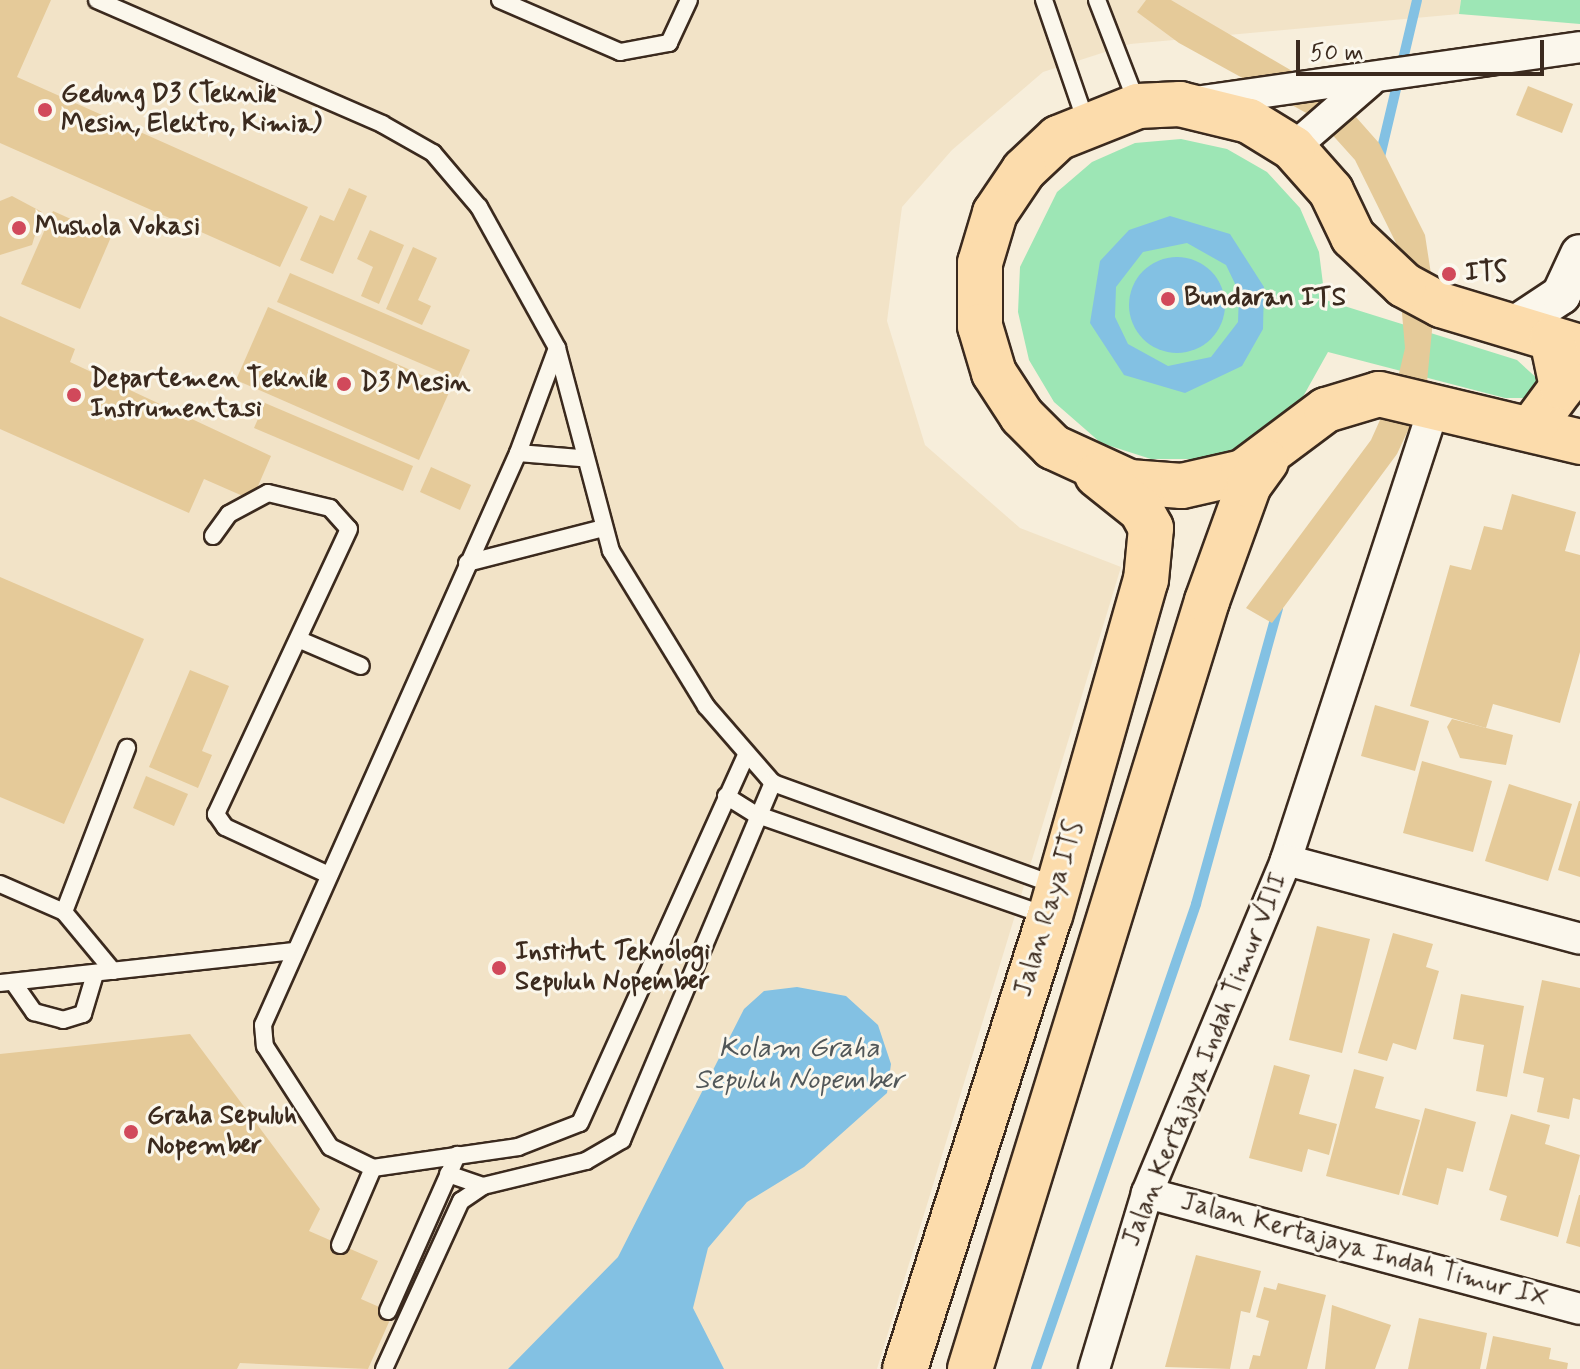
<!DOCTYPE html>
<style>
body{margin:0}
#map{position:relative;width:1580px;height:1369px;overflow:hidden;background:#f7eedb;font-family:Mynerve,sans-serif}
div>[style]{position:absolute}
.built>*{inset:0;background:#f2e3c7}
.green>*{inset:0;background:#9de6b5}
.water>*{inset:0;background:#83c1e3}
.round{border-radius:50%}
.stream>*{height:10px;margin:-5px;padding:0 5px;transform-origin:5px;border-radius:5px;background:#83c1e3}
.building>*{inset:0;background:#e5ca99}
.roads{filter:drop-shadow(2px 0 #3b2a1e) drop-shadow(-2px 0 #3b2a1e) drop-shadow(0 2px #3b2a1e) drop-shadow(0 -2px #3b2a1e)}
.service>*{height:16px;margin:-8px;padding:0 8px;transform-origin:8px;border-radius:8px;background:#fbf7ec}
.minor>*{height:30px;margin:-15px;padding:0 15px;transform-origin:15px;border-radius:15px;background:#fbf7ec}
.tertiary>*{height:38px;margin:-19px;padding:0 19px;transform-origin:19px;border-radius:19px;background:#fbf7ec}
.primary>*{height:44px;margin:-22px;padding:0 22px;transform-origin:22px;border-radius:22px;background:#fcdcac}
.dots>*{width:22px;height:22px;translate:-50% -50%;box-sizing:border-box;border:4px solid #fbf7ec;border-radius:50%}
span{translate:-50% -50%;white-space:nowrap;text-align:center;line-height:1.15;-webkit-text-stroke:6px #fbf7ec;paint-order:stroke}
.poi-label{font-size:26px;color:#3b2a1e;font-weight:700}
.left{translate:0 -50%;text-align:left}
.street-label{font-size:26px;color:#3b2a1e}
.water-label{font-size:28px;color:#515759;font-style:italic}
.scale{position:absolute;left:1296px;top:40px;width:248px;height:36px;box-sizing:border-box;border:4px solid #3b2a1e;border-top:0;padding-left:10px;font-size:24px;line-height:28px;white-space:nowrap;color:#3b2a1e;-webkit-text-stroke:6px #fbf7ec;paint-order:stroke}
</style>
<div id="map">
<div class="built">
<div style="clip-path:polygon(0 0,1461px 0,1459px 14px,1130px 44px,1043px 72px,952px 150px,902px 207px,887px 321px,925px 445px,1020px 528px,1121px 567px,877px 1369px,0 1369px)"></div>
</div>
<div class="green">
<div style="clip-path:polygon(1461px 0,1580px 0,1580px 24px,1459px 14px)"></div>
<div style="clip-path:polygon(1181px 139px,1227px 149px,1267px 172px,1300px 208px,1319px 252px,1325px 300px,1517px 360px,1541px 382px,1535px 398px,1505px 398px,1328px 352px,1300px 402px,1259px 438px,1209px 459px,1151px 459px,1101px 443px,1054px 402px,1029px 360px,1018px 312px,1020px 267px,1057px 192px,1092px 162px,1135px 143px)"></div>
</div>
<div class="water">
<div style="clip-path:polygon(evenodd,1170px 216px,1230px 234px,1264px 287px,1263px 329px,1242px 366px,1185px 393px,1124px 375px,1090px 323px,1100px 261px,1129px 230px,1170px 216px,1187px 243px,1226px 265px,1239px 292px,1238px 322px,1211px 357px,1168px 366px,1128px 344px,1115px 317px,1116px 287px,1143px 252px,1187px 243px)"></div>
<div class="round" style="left:1129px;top:257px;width:96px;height:96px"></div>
<div style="clip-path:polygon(797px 987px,846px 996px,878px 1025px,891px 1064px,887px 1093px,804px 1167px,747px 1202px,708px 1248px,693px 1308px,724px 1369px,508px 1369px,618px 1257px,744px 1009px,764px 991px)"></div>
</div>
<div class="stream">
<div style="left:1379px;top:161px;width:165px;rotate:-76.7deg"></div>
<div style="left:1036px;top:1369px;width:492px;rotate:-71deg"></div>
<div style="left:1196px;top:904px;width:307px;rotate:-74.5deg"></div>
</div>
<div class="building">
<div style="clip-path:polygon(0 0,51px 0,17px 77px,308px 207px,280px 267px,0 143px)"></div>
<div style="clip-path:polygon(1146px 0,1171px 0,1340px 99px,1379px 143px,1425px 235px,1435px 300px,1426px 392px,1397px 454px,1272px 623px,1246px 608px,1371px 440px,1397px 382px,1405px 348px,1396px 243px,1355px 160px,1319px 120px,1179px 43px,1137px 12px)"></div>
<div style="clip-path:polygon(1528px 86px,1573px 104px,1562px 133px,1516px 115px)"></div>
<div style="clip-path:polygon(349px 188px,367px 196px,333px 274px,300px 260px,320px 215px,334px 221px)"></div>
<div style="clip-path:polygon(12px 196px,42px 212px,32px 245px,0 255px,0 201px)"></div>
<div style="clip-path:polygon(53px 211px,111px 237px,80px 309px,21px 284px)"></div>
<div style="clip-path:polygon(370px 230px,404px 245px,379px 304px,361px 296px,373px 267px,357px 259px)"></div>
<div style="clip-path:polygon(413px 247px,437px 258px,418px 300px,431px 306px,422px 325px,386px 309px)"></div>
<div style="clip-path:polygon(290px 273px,470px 350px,457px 379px,277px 302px)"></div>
<div style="clip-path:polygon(268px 307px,451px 388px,419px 460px,236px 380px)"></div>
<div style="clip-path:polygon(0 316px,75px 349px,70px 362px,271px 456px,252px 500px,204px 479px,189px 513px,0 429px)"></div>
<div style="clip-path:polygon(265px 403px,413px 466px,403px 491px,254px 428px)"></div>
<div style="clip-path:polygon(431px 467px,471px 485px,460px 510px,420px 492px)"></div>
<div style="clip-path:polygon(1512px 494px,1576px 512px,1565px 551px,1580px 555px,1580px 652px,1560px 723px,1493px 704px,1486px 728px,1410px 706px,1450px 565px,1471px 570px,1484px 526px,1502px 530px)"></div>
<div style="clip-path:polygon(0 577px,144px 639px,64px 824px,0 797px)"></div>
<div style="clip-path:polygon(190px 670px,229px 686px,202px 751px,212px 755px,198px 788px,149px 767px)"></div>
<div style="clip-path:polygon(1375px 705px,1429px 721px,1415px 771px,1361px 756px)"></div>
<div style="clip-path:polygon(1452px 719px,1513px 735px,1506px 765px,1460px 758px,1447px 727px)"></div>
<div style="clip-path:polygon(1422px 761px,1492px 781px,1473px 852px,1403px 833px)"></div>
<div style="clip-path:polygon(146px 776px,188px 794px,174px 826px,133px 808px)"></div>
<div style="clip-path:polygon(1509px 784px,1572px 804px,1548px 881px,1485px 861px)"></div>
<div style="clip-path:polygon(1579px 801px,1580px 801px,1580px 877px,1558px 870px)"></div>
<div style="clip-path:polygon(1317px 926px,1370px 939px,1342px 1053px,1289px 1040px)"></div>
<div style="clip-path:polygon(1393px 933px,1433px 944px,1426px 967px,1439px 971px,1416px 1050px,1393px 1043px,1387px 1061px,1358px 1053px)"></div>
<div style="clip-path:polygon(1542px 980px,1580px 988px,1580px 1100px,1573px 1098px,1569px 1119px,1537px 1112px,1544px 1078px,1523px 1073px)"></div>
<div style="clip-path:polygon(1461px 994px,1524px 1006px,1507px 1097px,1476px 1091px,1484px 1045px,1453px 1039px)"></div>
<div style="clip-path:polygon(190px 1034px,320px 1209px,309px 1231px,378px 1261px,361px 1299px,393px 1313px,368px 1369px,240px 1363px,237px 1369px,0 1369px,0 1054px)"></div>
<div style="clip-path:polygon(1274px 1065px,1310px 1075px,1299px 1114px,1337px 1124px,1329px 1155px,1308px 1149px,1302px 1172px,1249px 1158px)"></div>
<div style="clip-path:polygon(1354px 1069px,1384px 1077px,1375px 1108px,1420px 1120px,1399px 1195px,1326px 1176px)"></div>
<div style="clip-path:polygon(1425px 1108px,1476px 1122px,1463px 1172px,1447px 1168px,1438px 1205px,1402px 1195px)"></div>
<div style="clip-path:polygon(1511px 1114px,1550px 1125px,1545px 1144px,1580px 1155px,1558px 1237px,1500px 1220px,1507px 1196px,1489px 1190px)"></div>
<div style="clip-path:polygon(1579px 1195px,1580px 1195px,1580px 1247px,1566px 1243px)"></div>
<div style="clip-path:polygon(1196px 1255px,1261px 1271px,1250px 1313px,1241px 1311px,1230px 1369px,1165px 1367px)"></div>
<div style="clip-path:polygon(1278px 1283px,1326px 1295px,1307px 1369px,1249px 1369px,1253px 1355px,1260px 1356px,1269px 1321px,1256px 1317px,1264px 1287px,1276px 1290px)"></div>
<div style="clip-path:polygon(1332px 1305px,1391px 1325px,1375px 1369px,1325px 1369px)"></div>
<div style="clip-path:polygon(1419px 1318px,1487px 1333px,1480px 1369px,1408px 1369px)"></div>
<div style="clip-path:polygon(1493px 1336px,1551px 1348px,1549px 1359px,1568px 1363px,1567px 1369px,1486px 1369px)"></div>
</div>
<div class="roads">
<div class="service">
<div style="left:97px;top:0;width:311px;rotate:23.5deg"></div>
<div style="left:382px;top:124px;width:59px;rotate:29.6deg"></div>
<div style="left:433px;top:153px;width:71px;rotate:49.6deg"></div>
<div style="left:479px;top:207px;width:161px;rotate:61deg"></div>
<div style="left:557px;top:348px;width:210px;rotate:75.1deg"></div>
<div style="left:611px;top:551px;width:182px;rotate:58.5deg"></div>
<div style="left:706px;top:706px;width:102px;rotate:49deg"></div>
<div style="left:773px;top:783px;width:302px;rotate:19.9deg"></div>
<div style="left:500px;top:0;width:131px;rotate:23.4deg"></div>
<div style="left:620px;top:52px;width:50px;rotate:-10.4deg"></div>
<div style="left:669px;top:43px;width:47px;rotate:-65.1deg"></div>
<div style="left:1044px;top:0;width:129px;rotate:71deg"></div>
<div style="left:1097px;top:0;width:110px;rotate:68.8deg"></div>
<div style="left:557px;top:348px;width:112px;rotate:110.4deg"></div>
<div style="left:518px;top:453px;width:626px;rotate:114.03deg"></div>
<div style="left:263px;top:1025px;width:21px;rotate:85deg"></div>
<div style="left:265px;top:1046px;width:120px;rotate:57.2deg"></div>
<div style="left:330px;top:1147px;width:48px;rotate:26deg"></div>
<div style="left:373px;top:1168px;width:147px;rotate:-8.2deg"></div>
<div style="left:518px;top:1147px;width:66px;rotate:-21.2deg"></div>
<div style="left:580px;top:1123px;width:404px;rotate:-65.7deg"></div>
<div style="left:518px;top:453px;width:62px;rotate:4.6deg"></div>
<div style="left:213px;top:536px;width:27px;rotate:-54deg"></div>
<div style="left:229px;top:514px;width:44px;rotate:-28.3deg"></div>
<div style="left:268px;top:493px;width:64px;rotate:13.6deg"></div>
<div style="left:330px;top:508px;width:28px;rotate:48deg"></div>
<div style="left:349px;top:529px;width:315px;rotate:115deg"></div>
<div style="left:216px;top:814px;width:16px;rotate:55deg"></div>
<div style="left:225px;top:827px;width:115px;rotate:24.8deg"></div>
<div style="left:467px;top:563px;width:140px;rotate:-14.4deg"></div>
<div style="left:300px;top:640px;width:66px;rotate:23.1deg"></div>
<div style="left:726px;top:796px;width:34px;rotate:32deg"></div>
<div style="left:755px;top:814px;width:310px;rotate:19.2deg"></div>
<div style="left:0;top:884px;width:70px;rotate:23.6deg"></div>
<div style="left:113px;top:971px;width:77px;rotate:-129.7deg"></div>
<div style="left:64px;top:912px;width:176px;rotate:-69deg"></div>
<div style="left:13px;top:982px;width:37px;rotate:55deg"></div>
<div style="left:34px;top:1012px;width:30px;rotate:15deg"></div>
<div style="left:63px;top:1020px;width:21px;rotate:-17deg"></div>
<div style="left:83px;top:1014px;width:42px;rotate:-73.3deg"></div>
<div style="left:0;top:983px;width:297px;rotate:-6.2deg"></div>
<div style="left:448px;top:1174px;width:37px;rotate:19deg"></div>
<div style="left:340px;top:1245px;width:84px;rotate:-66.8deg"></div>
<div style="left:388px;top:1311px;width:171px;rotate:-66.1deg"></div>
<div style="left:384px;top:1369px;width:185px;rotate:-65.4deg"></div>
<div style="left:461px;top:1201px;width:27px;rotate:-34deg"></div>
<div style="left:483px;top:1186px;width:106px;rotate:-13.6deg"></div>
<div style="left:586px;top:1161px;width:42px;rotate:-30.3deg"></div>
<div style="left:622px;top:1140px;width:388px;rotate:-67.1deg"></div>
</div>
<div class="minor">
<div style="left:1202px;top:101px;width:382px;rotate:-8.1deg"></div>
<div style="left:1293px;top:148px;width:102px;rotate:-41deg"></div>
<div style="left:1286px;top:860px;width:477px;rotate:-71.9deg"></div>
<div style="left:1147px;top:1193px;width:448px;rotate:15deg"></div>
<div style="left:1094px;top:1369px;width:184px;rotate:-73.2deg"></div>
<div style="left:1147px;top:1193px;width:361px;rotate:-67.3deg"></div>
<div style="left:1286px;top:860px;width:304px;rotate:15deg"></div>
</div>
<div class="tertiary">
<div style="left:1511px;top:328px;width:60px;rotate:-33.4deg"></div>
<div style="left:1561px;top:295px;width:45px;rotate:-65.1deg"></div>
</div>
<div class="primary">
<div style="left:1580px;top:347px;width:145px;rotate:-163.2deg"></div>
<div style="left:1441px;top:305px;width:42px;rotate:-151.6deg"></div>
<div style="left:1404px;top:285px;width:70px;rotate:-136.7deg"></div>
<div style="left:1353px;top:237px;width:51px;rotate:-115.6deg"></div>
<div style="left:1331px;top:191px;width:57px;rotate:-131.5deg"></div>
<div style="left:1293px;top:148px;width:52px;rotate:-148.5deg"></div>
<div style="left:1249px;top:121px;width:71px;rotate:-166.2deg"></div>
<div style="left:1180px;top:104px;width:42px;rotate:177.3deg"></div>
<div style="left:1138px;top:106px;width:86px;rotate:158.2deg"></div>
<div style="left:1058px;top:138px;width:47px;rotate:136.7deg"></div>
<div style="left:1024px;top:170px;width:52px;rotate:124deg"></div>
<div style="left:995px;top:213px;width:52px;rotate:106.7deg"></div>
<div style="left:980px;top:263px;width:63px;rotate:90deg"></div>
<div style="left:980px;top:326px;width:49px;rotate:73.4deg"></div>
<div style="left:994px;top:373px;width:51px;rotate:56.9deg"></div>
<div style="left:1022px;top:416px;width:44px;rotate:45deg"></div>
<div style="left:1053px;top:447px;width:84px;rotate:24.7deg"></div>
<div style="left:1129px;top:482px;width:53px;rotate:4.3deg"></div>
<div style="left:1182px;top:486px;width:63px;rotate:-12.9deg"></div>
<div style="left:1243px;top:472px;width:104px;rotate:-36.8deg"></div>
<div style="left:1326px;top:410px;width:55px;rotate:-16.8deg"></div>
<div style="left:1379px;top:394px;width:207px;rotate:13.4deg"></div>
<div style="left:1531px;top:429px;width:52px;rotate:-53.6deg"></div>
<div style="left:1562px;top:387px;width:49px;rotate:-101.8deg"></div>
<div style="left:905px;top:1369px;width:476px;rotate:-72.3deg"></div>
<div style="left:1050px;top:916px;width:349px;rotate:-74.1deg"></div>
<div style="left:1146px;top:580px;width:52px;rotate:-84.5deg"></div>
<div style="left:1151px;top:528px;width:21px;rotate:-119deg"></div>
<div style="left:1141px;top:510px;width:56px;rotate:-141.5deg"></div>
<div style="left:970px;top:1369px;width:804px;rotate:-72.85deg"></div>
<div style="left:1207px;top:601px;width:123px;rotate:-70.1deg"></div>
<div style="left:1249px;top:485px;width:29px;rotate:-54deg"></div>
</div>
</div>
<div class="dots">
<div style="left:45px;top:110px;background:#d1495b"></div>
<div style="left:19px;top:228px;background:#d1495b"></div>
<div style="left:1449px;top:274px;background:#d1495b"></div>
<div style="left:1168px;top:299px;background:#d1495b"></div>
<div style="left:344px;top:384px;background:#d1495b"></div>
<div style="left:74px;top:395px;background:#d1495b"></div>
<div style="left:499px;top:968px;background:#d1495b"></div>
<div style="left:131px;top:1132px;background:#d1495b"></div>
</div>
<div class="poi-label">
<span class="left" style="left:61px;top:110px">Gedung D3 (Teknik<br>Mesin, Elektro, Kimia)</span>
<span class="left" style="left:35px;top:228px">Mushola Vokasi</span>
<span class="left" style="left:1465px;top:274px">ITS</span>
<span class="left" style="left:1184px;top:299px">Bundaran ITS</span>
<span class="left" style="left:90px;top:395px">Departemen Teknik<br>Instrumentasi</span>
<span class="left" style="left:360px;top:384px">D3 Mesin</span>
<span class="left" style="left:515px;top:968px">Institut Teknologi<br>Sepuluh Nopember</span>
<span class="left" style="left:147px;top:1132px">Graha Sepuluh<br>Nopember</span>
</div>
<div class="street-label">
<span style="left:1050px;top:909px;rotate:-73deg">Jalan Raya ITS</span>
<span style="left:1206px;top:1060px;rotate:-68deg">Jalan Kertajaya Indah Timur VIII</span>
<span style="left:1364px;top:1251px;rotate:15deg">Jalan Kertajaya Indah Timur IX</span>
</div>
<div class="water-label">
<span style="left:799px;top:1065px">Kolam Graha<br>Sepuluh Nopember</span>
</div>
<div class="scale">50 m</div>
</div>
